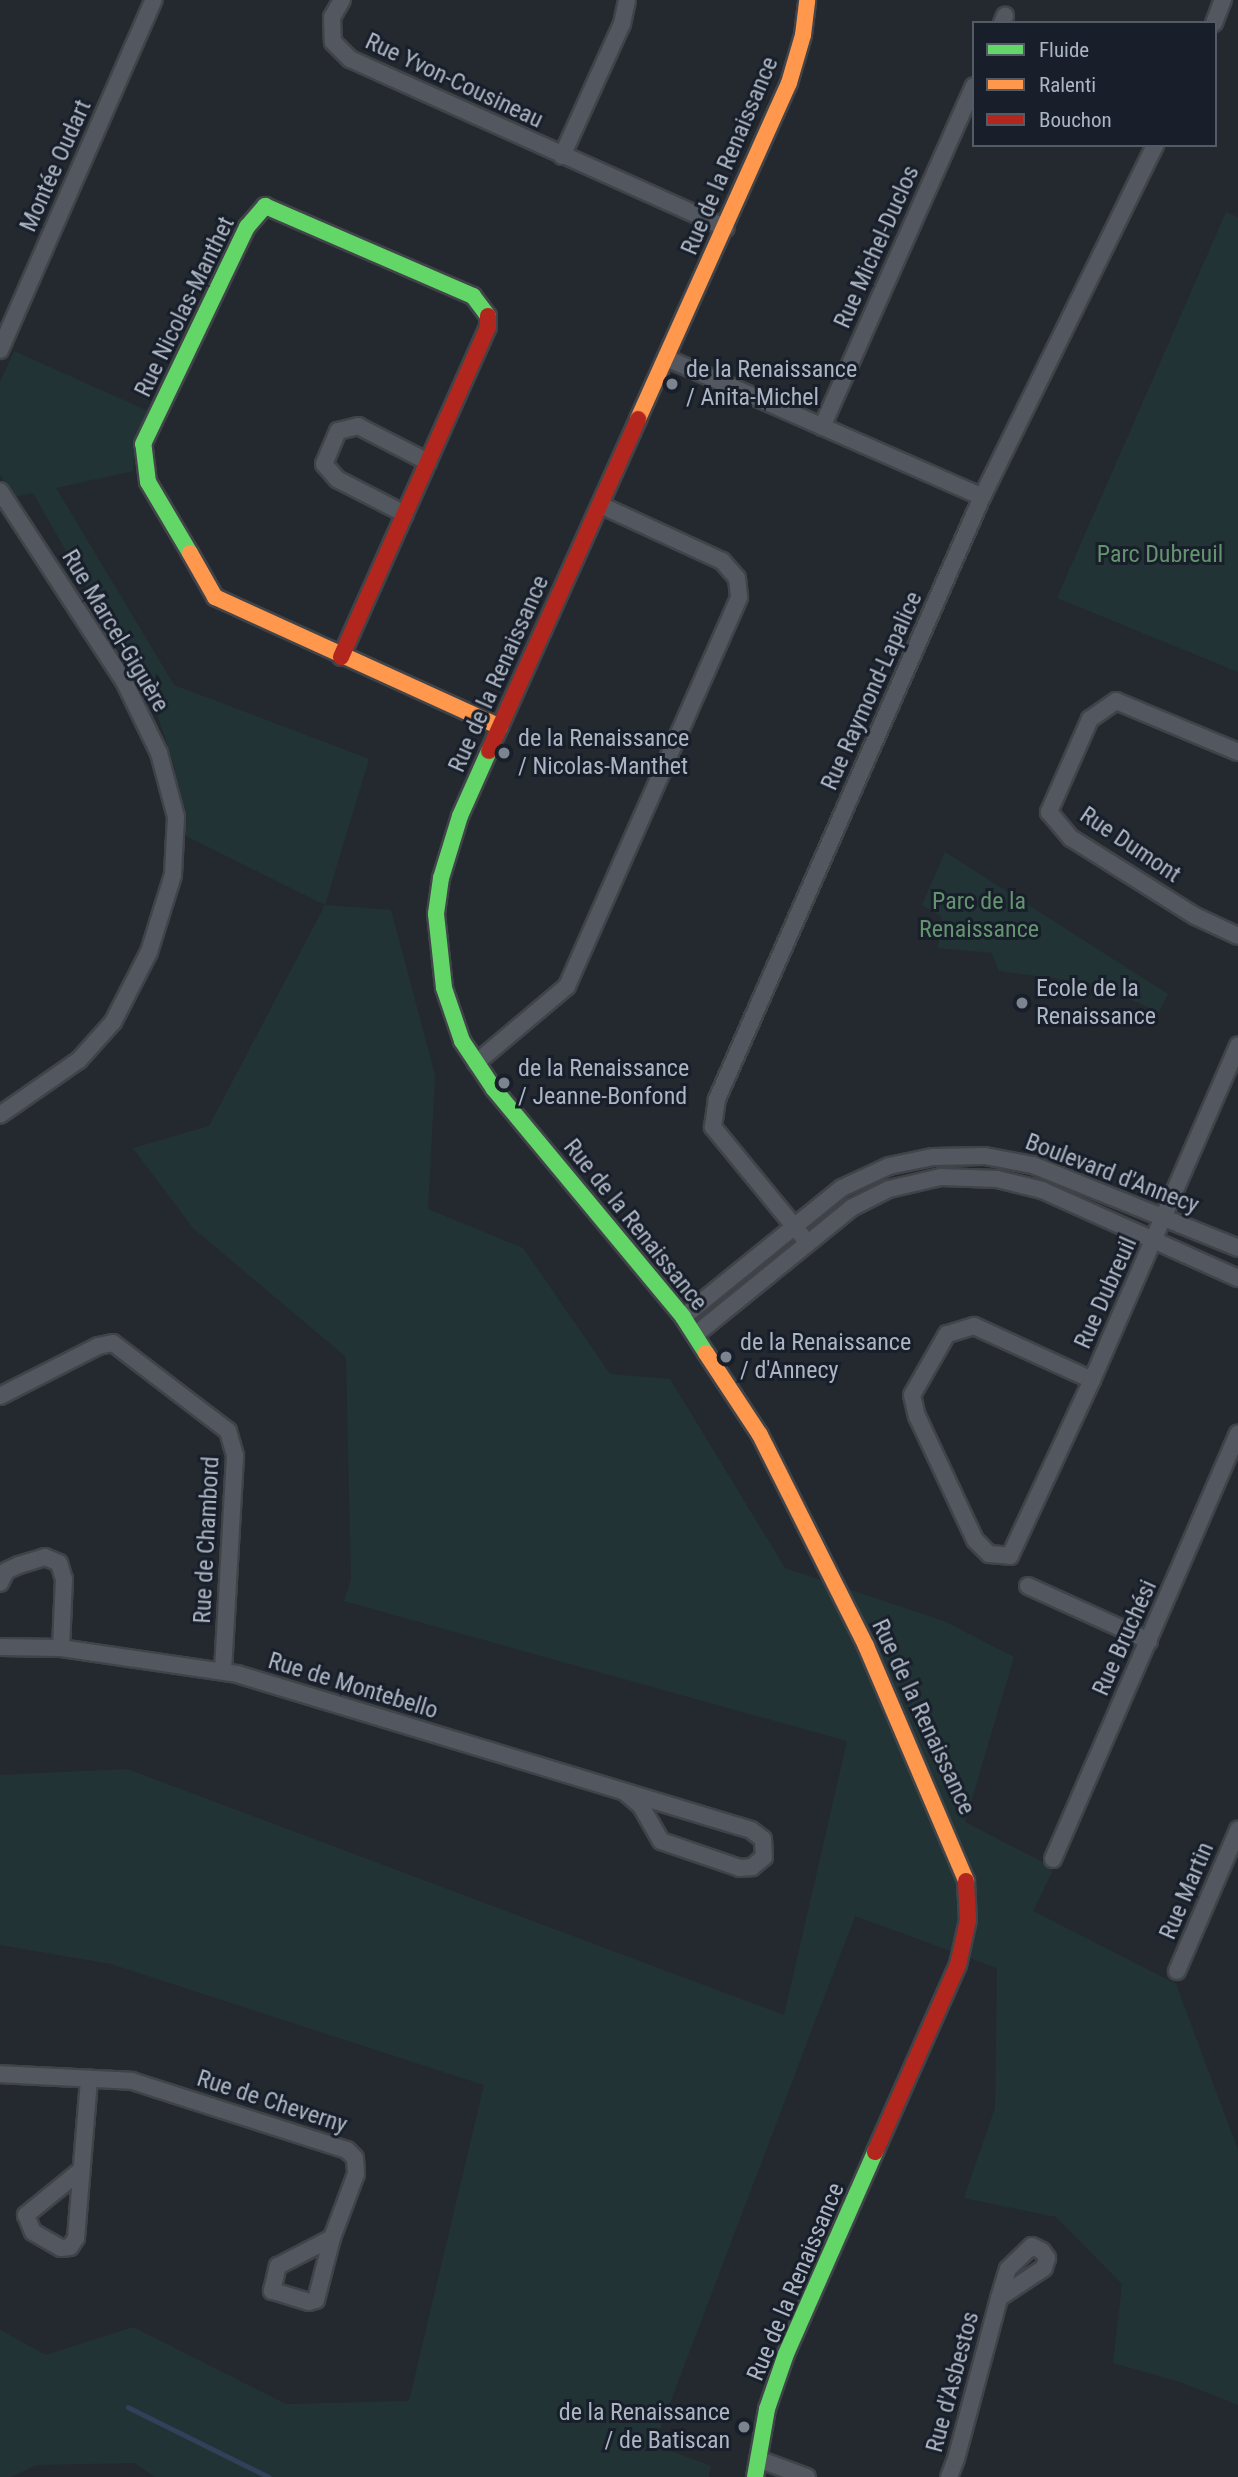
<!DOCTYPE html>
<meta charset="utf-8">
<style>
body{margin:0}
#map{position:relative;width:1238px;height:2477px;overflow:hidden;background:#242930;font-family:"Roboto Condensed",sans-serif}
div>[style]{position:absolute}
.green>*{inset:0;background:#213335}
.stream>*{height:4.5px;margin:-2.25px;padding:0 2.25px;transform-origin:2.25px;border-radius:2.25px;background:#314159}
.roads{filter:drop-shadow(2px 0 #404449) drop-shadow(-2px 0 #404449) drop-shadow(0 2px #404449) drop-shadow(0 -2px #404449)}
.street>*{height:16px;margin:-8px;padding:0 8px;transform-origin:8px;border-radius:8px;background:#53575f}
.fast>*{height:16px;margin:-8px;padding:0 8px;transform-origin:8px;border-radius:8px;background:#63d668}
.slow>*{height:16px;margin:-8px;padding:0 8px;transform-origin:8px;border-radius:8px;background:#ff974d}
.jam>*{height:16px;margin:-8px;padding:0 8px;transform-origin:8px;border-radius:8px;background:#b3261e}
.dots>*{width:19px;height:19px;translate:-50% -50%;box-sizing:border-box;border:4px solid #181f2a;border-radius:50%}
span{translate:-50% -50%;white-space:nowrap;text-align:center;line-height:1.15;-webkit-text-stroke:6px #181f2a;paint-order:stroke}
.street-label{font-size:24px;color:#acb5c3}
.poi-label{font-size:24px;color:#acb5c3}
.left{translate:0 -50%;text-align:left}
.right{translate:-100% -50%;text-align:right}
.park-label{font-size:24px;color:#64936f}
.legend{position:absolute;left:972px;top:21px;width:245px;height:126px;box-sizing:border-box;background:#181f2a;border:2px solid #535b67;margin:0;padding:9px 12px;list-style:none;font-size:21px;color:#acb5c3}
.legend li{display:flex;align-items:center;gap:14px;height:35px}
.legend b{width:35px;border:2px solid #535b67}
</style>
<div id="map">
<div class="green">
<div style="clip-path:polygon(1226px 212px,1238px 217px,1238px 672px,1057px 598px)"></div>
<div style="clip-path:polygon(14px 351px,150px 412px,135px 444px,133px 471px,56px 488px,174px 685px,369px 759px,325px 905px,391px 910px,435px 1075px,428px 1209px,523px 1248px,610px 1374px,670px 1379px,785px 1568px,944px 1621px,1014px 1657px,965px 1822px,1054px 1868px,1033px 1911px,1176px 1984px,1238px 2150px,1238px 2405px,1180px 2382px,1113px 2363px,1122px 2284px,1056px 2217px,964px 2198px,995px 2108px,997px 1968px,855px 1916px,654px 2445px,711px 2466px,709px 2477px,155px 2477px,135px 2463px,36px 2465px,11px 2477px,0 2477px,0 2330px,46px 2355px,133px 2327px,286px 2404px,409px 2401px,484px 2085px,111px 1964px,0 1945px,0 1775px,127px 1769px,784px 2015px,847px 1741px,344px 1601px,351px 1580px,346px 1357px,193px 1228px,133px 1148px,209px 1126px,325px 905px,182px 834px,174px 765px,154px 705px,33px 493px,15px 497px,0 475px,0 382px)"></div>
<div style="clip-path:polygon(945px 852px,1168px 994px,1159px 1012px,1096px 984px,999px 971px,992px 953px,938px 948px,941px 916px,922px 905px)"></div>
</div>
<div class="stream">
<div style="left:128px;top:2407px;width:157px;rotate:26.4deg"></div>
</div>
<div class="roads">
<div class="street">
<div style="left:342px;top:0;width:20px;rotate:120deg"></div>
<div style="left:332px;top:17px;width:25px;rotate:88deg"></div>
<div style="left:333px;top:42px;width:24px;rotate:45deg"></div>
<div style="left:350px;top:59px;width:412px;rotate:24.2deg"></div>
<div style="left:1002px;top:23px;width:8px;rotate:-67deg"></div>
<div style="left:1214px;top:23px;width:25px;rotate:-69deg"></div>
<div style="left:562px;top:156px;width:145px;rotate:-65.6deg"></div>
<div style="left:622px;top:24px;width:25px;rotate:-78deg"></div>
<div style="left:0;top:350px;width:382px;rotate:-66.3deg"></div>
<div style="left:666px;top:358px;width:345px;rotate:23.7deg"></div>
<div style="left:822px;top:427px;width:373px;rotate:-66deg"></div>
<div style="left:0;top:491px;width:227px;rotate:56.9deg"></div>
<div style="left:124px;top:681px;width:80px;rotate:64.1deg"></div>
<div style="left:159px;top:753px;width:66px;rotate:75.1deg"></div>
<div style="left:176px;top:817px;width:58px;rotate:93deg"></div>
<div style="left:173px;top:875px;width:81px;rotate:107.3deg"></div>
<div style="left:149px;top:952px;width:79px;rotate:117.2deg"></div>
<div style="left:113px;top:1022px;width:51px;rotate:131.8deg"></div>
<div style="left:79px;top:1060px;width:96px;rotate:145.2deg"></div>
<div style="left:405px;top:514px;width:76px;rotate:-152.8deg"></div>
<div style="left:337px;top:479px;width:20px;rotate:-131deg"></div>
<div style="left:324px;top:464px;width:36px;rotate:-67deg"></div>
<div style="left:338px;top:431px;width:21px;rotate:-14deg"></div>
<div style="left:358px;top:426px;width:79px;rotate:27.2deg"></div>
<div style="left:1238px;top:752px;width:132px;rotate:-157.3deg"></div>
<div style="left:1116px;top:701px;width:32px;rotate:145deg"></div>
<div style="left:1090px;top:719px;width:102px;rotate:113.8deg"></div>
<div style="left:1049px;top:812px;width:34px;rotate:50deg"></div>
<div style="left:1071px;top:838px;width:146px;rotate:32.2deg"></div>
<div style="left:1195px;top:916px;width:47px;rotate:24.9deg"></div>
<div style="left:476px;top:1063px;width:119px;rotate:-40.2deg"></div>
<div style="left:567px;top:986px;width:425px;rotate:-66.1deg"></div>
<div style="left:739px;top:597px;width:19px;rotate:-96deg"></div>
<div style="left:737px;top:578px;width:23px;rotate:-131deg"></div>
<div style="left:722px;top:561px;width:134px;rotate:-155.3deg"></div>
<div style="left:807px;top:1242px;width:149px;rotate:-129.3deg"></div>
<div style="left:713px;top:1127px;width:28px;rotate:-82deg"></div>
<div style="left:717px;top:1099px;width:658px;rotate:-66.24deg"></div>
<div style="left:982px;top:497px;width:392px;rotate:-63.8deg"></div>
<div style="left:683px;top:1317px;width:205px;rotate:-39.1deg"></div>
<div style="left:842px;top:1188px;width:52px;rotate:-25.1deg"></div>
<div style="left:889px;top:1166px;width:45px;rotate:-11.6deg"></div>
<div style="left:933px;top:1157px;width:52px;rotate:-1.1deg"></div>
<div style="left:985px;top:1156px;width:49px;rotate:10.6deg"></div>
<div style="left:1033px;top:1165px;width:221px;rotate:22deg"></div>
<div style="left:695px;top:1335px;width:201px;rotate:-39.1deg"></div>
<div style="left:851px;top:1208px;width:42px;rotate:-26.6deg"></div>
<div style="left:889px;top:1189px;width:53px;rotate:-13deg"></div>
<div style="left:941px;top:1177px;width:56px;rotate:2deg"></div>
<div style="left:997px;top:1179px;width:46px;rotate:13.7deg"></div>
<div style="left:1042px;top:1190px;width:215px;rotate:24.2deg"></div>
<div style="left:1092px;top:1380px;width:130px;rotate:-155.4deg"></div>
<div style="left:974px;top:1326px;width:28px;rotate:163deg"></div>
<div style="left:947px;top:1334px;width:70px;rotate:119.8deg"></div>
<div style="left:912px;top:1395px;width:22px;rotate:77deg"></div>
<div style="left:917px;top:1416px;width:137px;rotate:64.9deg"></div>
<div style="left:975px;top:1540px;width:20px;rotate:45deg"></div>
<div style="left:989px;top:1554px;width:21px;rotate:5deg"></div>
<div style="left:1010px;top:1556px;width:194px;rotate:-65deg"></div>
<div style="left:1092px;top:1380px;width:365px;rotate:-66.4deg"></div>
<div style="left:0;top:1396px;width:110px;rotate:-27deg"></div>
<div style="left:98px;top:1346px;width:15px;rotate:-11deg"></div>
<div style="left:113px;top:1343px;width:145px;rotate:37.4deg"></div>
<div style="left:228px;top:1431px;width:26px;rotate:74deg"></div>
<div style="left:235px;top:1456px;width:215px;rotate:93.2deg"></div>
<div style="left:0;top:1583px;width:13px;rotate:-63deg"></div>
<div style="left:6px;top:1571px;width:14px;rotate:-25deg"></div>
<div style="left:19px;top:1565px;width:27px;rotate:-17deg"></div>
<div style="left:45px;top:1557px;width:15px;rotate:23deg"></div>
<div style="left:59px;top:1563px;width:17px;rotate:73deg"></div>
<div style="left:64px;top:1579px;width:69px;rotate:92.5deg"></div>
<div style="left:1028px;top:1586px;width:133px;rotate:24.4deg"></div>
<div style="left:0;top:1647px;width:61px;rotate:0.9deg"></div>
<div style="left:61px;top:1648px;width:178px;rotate:8.4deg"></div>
<div style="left:237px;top:1674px;width:537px;rotate:16.88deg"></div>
<div style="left:751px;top:1830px;width:15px;rotate:37deg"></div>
<div style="left:763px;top:1839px;width:18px;rotate:87deg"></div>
<div style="left:764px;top:1857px;width:16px;rotate:140deg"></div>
<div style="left:752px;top:1867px;width:12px;rotate:175deg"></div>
<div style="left:740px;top:1868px;width:83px;rotate:-161.1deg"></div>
<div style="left:661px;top:1841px;width:40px;rotate:-119.7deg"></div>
<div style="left:641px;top:1806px;width:20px;rotate:-139deg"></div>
<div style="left:1053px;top:1859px;width:464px;rotate:-66.5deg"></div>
<div style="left:1177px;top:1971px;width:154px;rotate:-66.6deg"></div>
<div style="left:0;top:2074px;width:132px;rotate:3deg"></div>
<div style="left:132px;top:2081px;width:226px;rotate:17.8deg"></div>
<div style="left:347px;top:2150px;width:11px;rotate:45deg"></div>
<div style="left:355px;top:2158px;width:16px;rotate:86deg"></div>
<div style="left:356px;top:2174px;width:68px;rotate:110.6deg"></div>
<div style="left:332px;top:2238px;width:64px;rotate:104.5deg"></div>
<div style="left:316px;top:2300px;width:7px;rotate:164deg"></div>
<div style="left:309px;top:2302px;width:39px;rotate:-163deg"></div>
<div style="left:272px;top:2291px;width:26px;rotate:-77deg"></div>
<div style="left:278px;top:2266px;width:61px;rotate:-27.4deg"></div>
<div style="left:80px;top:2171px;width:70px;rotate:140.8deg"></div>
<div style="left:26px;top:2215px;width:18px;rotate:68deg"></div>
<div style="left:33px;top:2232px;width:32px;rotate:30deg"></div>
<div style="left:61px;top:2248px;width:9px;rotate:-6deg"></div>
<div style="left:70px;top:2247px;width:11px;rotate:-56deg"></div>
<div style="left:76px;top:2238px;width:160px;rotate:-85.3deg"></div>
<div style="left:758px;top:2459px;width:52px;rotate:20.2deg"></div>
<div style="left:949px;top:2477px;width:19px;rotate:-69deg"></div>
<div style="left:956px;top:2459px;width:167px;rotate:-75deg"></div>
<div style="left:999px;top:2298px;width:30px;rotate:-73deg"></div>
<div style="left:1008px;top:2269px;width:33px;rotate:-44deg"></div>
<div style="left:1032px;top:2246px;width:11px;rotate:27deg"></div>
<div style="left:1042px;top:2251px;width:9px;rotate:54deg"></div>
<div style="left:1047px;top:2258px;width:10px;rotate:107deg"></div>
<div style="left:1044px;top:2268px;width:54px;rotate:146.3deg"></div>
</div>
<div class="fast">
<div style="left:190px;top:553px;width:82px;rotate:-120.6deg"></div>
<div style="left:148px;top:482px;width:38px;rotate:-97deg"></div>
<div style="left:143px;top:444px;width:241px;rotate:-64.4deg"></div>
<div style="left:247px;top:227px;width:28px;rotate:-49deg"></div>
<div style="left:265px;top:206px;width:227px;rotate:23.4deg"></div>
<div style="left:473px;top:296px;width:25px;rotate:53deg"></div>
<div style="left:489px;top:751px;width:71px;rotate:114deg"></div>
<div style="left:460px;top:816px;width:65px;rotate:107deg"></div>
<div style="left:441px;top:878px;width:36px;rotate:98deg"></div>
<div style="left:436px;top:914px;width:74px;rotate:83.8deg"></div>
<div style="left:444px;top:988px;width:56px;rotate:71.2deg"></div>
<div style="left:462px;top:1041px;width:58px;rotate:56.3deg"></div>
<div style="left:494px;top:1089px;width:296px;rotate:50.3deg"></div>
<div style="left:683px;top:1317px;width:43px;rotate:57.4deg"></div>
<div style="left:755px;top:2477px;width:69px;rotate:-80deg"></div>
<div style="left:767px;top:2409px;width:58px;rotate:-70.9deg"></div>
<div style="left:786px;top:2354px;width:221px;rotate:-66.2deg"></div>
</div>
<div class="slow">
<div style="left:638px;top:419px;width:368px;rotate:-65.8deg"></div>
<div style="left:789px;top:83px;width:50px;rotate:-73.7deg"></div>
<div style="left:803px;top:35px;width:35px;rotate:-83deg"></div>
<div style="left:190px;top:553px;width:51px;rotate:60.4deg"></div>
<div style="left:215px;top:597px;width:313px;rotate:24.5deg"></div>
<div style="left:706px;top:1353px;width:98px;rotate:56.6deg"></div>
<div style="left:760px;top:1435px;width:236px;rotate:63.3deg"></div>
<div style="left:866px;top:1646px;width:255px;rotate:66.9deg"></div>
</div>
<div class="jam">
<div style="left:341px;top:657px;width:361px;rotate:-66deg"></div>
<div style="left:488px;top:327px;width:11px;rotate:-90deg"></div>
<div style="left:489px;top:751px;width:364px;rotate:-65.8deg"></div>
<div style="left:875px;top:2152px;width:205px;rotate:-66.1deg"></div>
<div style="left:958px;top:1965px;width:46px;rotate:-77.5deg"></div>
<div style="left:968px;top:1920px;width:39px;rotate:-93deg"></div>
</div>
</div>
<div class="dots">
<div style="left:672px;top:384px;background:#7c8490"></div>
<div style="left:504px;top:753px;background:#7c8490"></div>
<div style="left:1022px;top:1003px;background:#7c8490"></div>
<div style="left:504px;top:1083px;background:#7c8490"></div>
<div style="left:726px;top:1357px;background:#7c8490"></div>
<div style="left:744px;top:2427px;background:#7c8490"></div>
</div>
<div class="street-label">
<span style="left:454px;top:81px;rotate:25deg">Rue Yvon-Cousineau</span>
<span style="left:730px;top:156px;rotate:-67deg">Rue de la Renaissance</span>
<span style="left:56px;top:166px;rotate:-66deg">Montée Oudart</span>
<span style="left:877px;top:247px;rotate:-66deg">Rue Michel-Duclos</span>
<span style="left:185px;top:307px;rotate:-64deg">Rue Nicolas-Manthet</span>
<span style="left:115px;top:631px;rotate:59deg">Rue Marcel-Giguère</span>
<span style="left:499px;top:674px;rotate:-66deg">Rue de la Renaissance</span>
<span style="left:872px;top:691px;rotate:-66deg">Rue Raymond-Lapalice</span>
<span style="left:1130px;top:845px;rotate:34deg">Rue Dumont</span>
<span style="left:1112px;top:1174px;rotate:21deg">Boulevard d'Annecy</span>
<span style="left:635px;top:1225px;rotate:51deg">Rue de la Renaissance</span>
<span style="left:1106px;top:1293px;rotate:-66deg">Rue Dubreuil</span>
<span style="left:207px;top:1540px;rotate:-87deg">Rue de Chambord</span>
<span style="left:1125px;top:1638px;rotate:-66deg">Rue Bruchési</span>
<span style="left:353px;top:1686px;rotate:17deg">Rue de Montebello</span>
<span style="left:923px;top:1717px;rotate:65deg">Rue de la Renaissance</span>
<span style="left:1187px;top:1891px;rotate:-67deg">Rue Martin</span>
<span style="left:272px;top:2102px;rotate:18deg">Rue de Cheverny</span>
<span style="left:796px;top:2282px;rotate:-67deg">Rue de la Renaissance</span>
<span style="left:953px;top:2382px;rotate:-75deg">Rue d'Asbestos</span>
</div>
<div class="poi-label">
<span class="left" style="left:686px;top:384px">de la Renaissance<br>/ Anita-Michel</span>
<span class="left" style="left:518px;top:753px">de la Renaissance<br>/ Nicolas-Manthet</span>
<span class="left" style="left:1036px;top:1003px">Ecole de la<br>Renaissance</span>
<span class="left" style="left:518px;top:1083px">de la Renaissance<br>/ Jeanne-Bonfond</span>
<span class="left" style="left:740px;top:1357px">de la Renaissance<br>/ d'Annecy</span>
<span class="right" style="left:730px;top:2427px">de la Renaissance<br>/ de Batiscan</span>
</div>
<div class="park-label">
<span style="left:1160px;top:555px">Parc Dubreuil</span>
<span style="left:979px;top:916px">Parc de la<br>Renaissance</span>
</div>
<ul class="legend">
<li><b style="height:9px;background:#63d668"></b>Fluide</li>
<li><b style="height:9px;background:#ff974d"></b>Ralenti</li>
<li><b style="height:9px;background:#b3261e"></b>Bouchon</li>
</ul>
</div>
